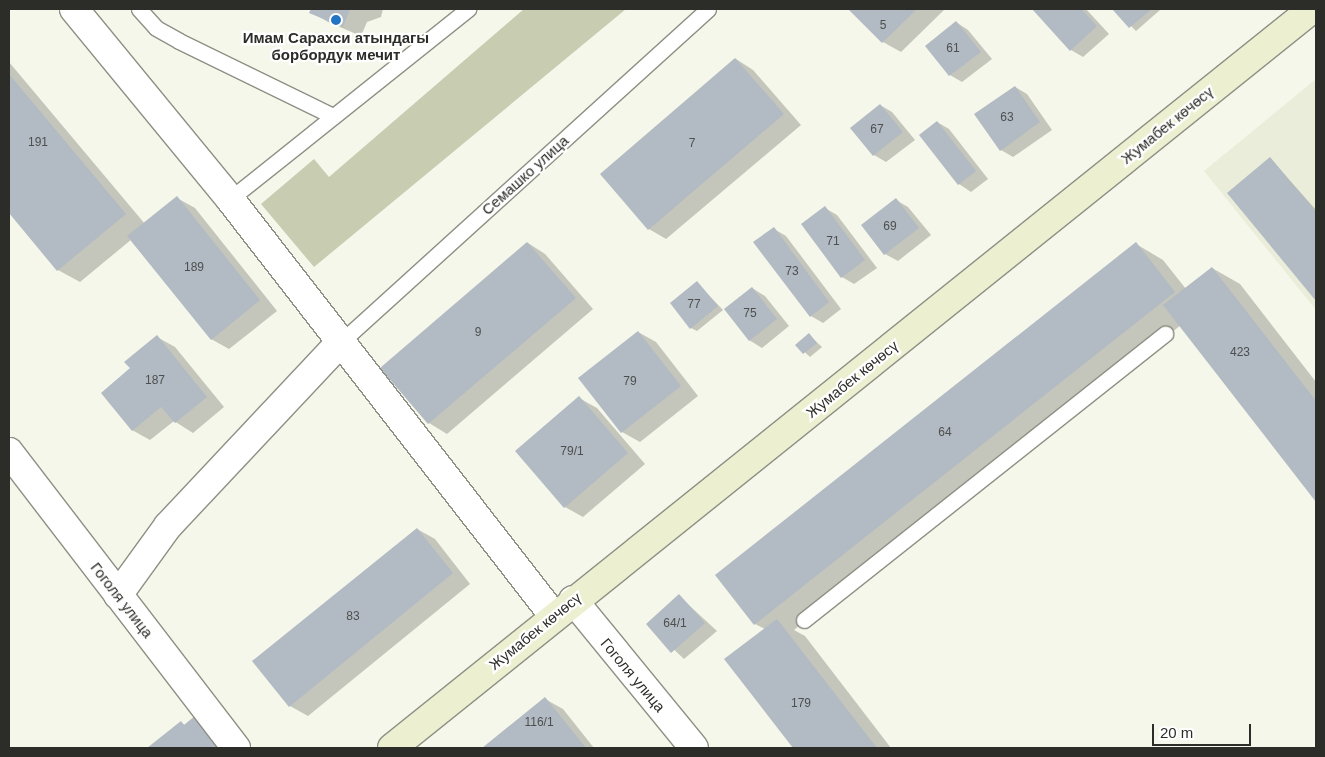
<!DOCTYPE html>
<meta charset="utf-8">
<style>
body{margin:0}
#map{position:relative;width:1325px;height:757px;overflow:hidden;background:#f5f7ea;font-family:Arial,sans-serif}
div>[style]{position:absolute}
.built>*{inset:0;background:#eaedd9}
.green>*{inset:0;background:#c8ccb0}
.shadow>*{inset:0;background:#0003}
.building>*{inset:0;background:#b2bac3}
.roads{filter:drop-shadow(1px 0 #8f9085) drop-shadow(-1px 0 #8f9085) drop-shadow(0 1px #8f9085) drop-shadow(0 -1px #8f9085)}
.lane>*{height:15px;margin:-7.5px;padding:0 7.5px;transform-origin:7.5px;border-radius:7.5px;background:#fff}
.street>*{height:28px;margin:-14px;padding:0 14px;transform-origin:14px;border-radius:14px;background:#fff}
.secondary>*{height:28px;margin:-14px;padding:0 14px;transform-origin:14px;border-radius:14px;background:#ecf0d0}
.dots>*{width:14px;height:14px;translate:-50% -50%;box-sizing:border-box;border:2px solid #fff;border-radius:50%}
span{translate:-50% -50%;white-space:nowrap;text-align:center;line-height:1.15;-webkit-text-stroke:4.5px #fff;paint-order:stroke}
.number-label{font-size:12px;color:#4e504f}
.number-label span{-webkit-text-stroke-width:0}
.poi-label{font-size:15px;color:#2c2d28;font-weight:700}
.street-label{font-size:15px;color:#2c2d28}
.frame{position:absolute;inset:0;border:10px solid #2c2d28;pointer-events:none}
.scale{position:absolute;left:1152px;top:724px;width:99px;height:22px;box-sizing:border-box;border:2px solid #2c2d28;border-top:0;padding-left:6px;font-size:15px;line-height:18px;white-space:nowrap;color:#2c2d28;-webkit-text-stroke:4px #fff;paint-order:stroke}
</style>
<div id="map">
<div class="built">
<div style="clip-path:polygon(1316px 79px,1316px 310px,1204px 171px)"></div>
</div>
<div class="green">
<div style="clip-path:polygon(524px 9px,626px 9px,314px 267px,261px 204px,314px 159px,329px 177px)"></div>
</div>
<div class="shadow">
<div style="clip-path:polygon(312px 9px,383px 9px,381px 17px,367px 22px,361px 36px,328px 22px,311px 12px)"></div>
<div style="clip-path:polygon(850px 9px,945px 9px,901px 52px,883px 42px)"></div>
<div style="clip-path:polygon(1033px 9px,1086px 9px,1109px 34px,1083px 57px,1071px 50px)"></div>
<div style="clip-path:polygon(1114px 9px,1159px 9px,1160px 10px,1136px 31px)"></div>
<div style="clip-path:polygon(956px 22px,968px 30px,992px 59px,962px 82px,950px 75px)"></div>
<div style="clip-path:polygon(736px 59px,753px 70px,801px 125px,666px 239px,649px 229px)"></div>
<div style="clip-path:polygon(9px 62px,145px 224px,177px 198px,195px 208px,277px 311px,229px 349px,211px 339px,132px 239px,80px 282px,58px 270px,9px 211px)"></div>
<div style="clip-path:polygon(1015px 87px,1027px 94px,1052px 130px,1013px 157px,1001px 150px)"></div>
<div style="clip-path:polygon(880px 105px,892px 112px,915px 140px,886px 162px,874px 155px,852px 128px)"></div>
<div style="clip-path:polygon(937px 122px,949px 129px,988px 179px,971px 192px,959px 184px,920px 135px)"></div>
<div style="clip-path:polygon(1270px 158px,1316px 210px,1316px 299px,1228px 193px)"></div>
<div style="clip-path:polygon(896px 200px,908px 207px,931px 235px,898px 261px,885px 254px)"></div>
<div style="clip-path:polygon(825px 208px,837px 215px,877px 268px,854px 284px,842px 277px)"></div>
<div style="clip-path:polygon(774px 229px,786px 236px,841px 309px,823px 323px,811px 316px)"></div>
<div style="clip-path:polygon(528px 243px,545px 254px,593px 309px,447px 434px,429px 423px,382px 368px)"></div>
<div style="clip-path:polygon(1136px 244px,1163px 260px,1186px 289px,1212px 268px,1240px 284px,1316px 382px,1316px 500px,1181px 325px,794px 630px,805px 636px,891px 748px,795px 748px,726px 659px,765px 629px,755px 624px)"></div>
<div style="clip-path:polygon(697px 283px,723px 310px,697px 331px,691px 328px)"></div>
<div style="clip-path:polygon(752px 288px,765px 296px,789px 326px,762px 348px,749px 340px)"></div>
<div style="clip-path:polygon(638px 332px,656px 342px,698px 396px,640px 442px,622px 432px)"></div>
<div style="clip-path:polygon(809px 335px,822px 347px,810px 357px,797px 345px)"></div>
<div style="clip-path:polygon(157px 337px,175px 347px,224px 407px,193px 433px,174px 421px,150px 440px,132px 430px,132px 369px)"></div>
<div style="clip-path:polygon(579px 398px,597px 408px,645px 464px,583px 517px,565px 507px)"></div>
<div style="clip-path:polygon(417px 529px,435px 539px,470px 584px,308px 716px,290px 706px)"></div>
<div style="clip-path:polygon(679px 596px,717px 631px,684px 659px,647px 624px)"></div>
<div style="clip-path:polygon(545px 699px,563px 709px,594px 748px,484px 748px)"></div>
<div style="clip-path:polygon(181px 723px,231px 748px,149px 748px)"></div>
</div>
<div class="building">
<div style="clip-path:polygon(311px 9px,350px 9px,343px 27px,309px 13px)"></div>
<div style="clip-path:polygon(848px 9px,917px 9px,882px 43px)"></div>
<div style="clip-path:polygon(1032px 9px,1081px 9px,1097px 26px,1070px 51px)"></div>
<div style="clip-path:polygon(1112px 9px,1152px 9px,1129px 28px)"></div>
<div style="clip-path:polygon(956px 21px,981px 52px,949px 76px,925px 46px)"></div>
<div style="clip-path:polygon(735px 58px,784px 114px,648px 230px,600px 174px)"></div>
<div style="clip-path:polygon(9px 74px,126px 214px,57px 271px,9px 213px)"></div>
<div style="clip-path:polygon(1015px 86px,1040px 122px,1000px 151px,974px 114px)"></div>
<div style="clip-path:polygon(880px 104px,903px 132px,873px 156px,850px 128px)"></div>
<div style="clip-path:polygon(937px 121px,976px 171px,958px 185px,919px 135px)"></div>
<div style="clip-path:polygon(1270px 157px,1316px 212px,1316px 301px,1227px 193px)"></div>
<div style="clip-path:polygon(177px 196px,260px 300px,211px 340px,127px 236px)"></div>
<div style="clip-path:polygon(896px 198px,919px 228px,884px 255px,861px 225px)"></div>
<div style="clip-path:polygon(825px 206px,865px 260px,841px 278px,801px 224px)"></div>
<div style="clip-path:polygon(774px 227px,829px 302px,810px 317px,753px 242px)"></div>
<div style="clip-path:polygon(527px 242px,576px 298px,428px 424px,380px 368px)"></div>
<div style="clip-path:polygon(1136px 242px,1175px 292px,754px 625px,715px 575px)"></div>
<div style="clip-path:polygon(1212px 267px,1316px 401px,1316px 502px,1163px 305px)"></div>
<div style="clip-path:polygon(697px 281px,718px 306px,690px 329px,670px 303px)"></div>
<div style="clip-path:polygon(752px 287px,777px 319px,749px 341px,724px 309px)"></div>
<div style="clip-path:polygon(638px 331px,681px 386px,621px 433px,578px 378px)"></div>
<div style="clip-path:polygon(809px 333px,817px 343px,803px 354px,795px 345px)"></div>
<div style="clip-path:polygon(157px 335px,207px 397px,175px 423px,161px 407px,132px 431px,101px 393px,130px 368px,124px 362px)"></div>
<div style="clip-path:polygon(579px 396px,628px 453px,564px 508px,515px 451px)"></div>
<div style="clip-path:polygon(417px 528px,453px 573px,289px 707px,252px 661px)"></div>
<div style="clip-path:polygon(679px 594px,705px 623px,671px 653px,646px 624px)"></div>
<div style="clip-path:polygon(777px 619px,877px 748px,793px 748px,724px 659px)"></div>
<div style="clip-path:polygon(545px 697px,586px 748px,482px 748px)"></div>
<div style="clip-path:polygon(196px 715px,222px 748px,147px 748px,181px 721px,184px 725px)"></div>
</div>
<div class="roads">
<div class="lane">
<div style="left:139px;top:9px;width:25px;rotate:48deg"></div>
<div style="left:156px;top:28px;width:26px;rotate:29deg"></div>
<div style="left:179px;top:41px;width:171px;rotate:26deg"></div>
<div style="left:230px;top:199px;width:305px;rotate:-38.6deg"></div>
<div style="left:342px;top:341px;width:494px;rotate:-42.2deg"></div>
<div style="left:804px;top:620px;width:461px;rotate:-38.4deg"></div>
</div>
<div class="street">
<div style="left:74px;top:9px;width:246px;rotate:50.6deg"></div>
<div style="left:230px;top:199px;width:527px;rotate:52.17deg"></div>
<div style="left:9px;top:452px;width:373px;rotate:52.5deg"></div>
<div style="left:118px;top:595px;width:85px;rotate:-54.1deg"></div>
<div style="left:168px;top:526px;width:254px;rotate:-46.8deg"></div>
<div style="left:573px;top:600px;width:191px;rotate:50.7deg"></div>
</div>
<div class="secondary">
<div style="left:392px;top:748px;width:1180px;rotate:-38.77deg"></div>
</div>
</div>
<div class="dots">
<div style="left:336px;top:20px;background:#2275c4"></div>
</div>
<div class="number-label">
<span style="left:883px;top:26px">5</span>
<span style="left:953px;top:49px">61</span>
<span style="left:1007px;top:118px">63</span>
<span style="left:877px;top:130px">67</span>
<span style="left:38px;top:143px">191</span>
<span style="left:692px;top:144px">7</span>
<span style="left:890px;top:227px">69</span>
<span style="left:833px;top:242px">71</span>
<span style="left:194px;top:268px">189</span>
<span style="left:792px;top:272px">73</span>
<span style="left:694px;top:305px">77</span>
<span style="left:750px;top:314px">75</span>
<span style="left:478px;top:333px">9</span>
<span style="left:1240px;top:353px">423</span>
<span style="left:155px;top:381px">187</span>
<span style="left:630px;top:382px">79</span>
<span style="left:945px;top:433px">64</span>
<span style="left:572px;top:452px">79/1</span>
<span style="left:353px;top:617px">83</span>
<span style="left:675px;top:624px">64/1</span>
<span style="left:801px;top:704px">179</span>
<span style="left:539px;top:723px">116/1</span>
</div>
<div class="poi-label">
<span style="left:336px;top:46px">Имам Сарахси атындагы<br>борбордук мечит</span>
</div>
<div class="street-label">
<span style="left:1167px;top:125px;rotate:-39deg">Жумабек көчөсү</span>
<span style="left:525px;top:175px;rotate:-42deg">Семашко улица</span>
<span style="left:852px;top:379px;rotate:-39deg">Жумабек көчөсү</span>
<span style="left:122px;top:600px;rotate:52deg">Гоголя улица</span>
<span style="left:535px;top:631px;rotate:-39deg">Жумабек көчөсү</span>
<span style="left:633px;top:675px;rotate:50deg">Гоголя улица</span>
</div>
<div class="frame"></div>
<div class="scale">20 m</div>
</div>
